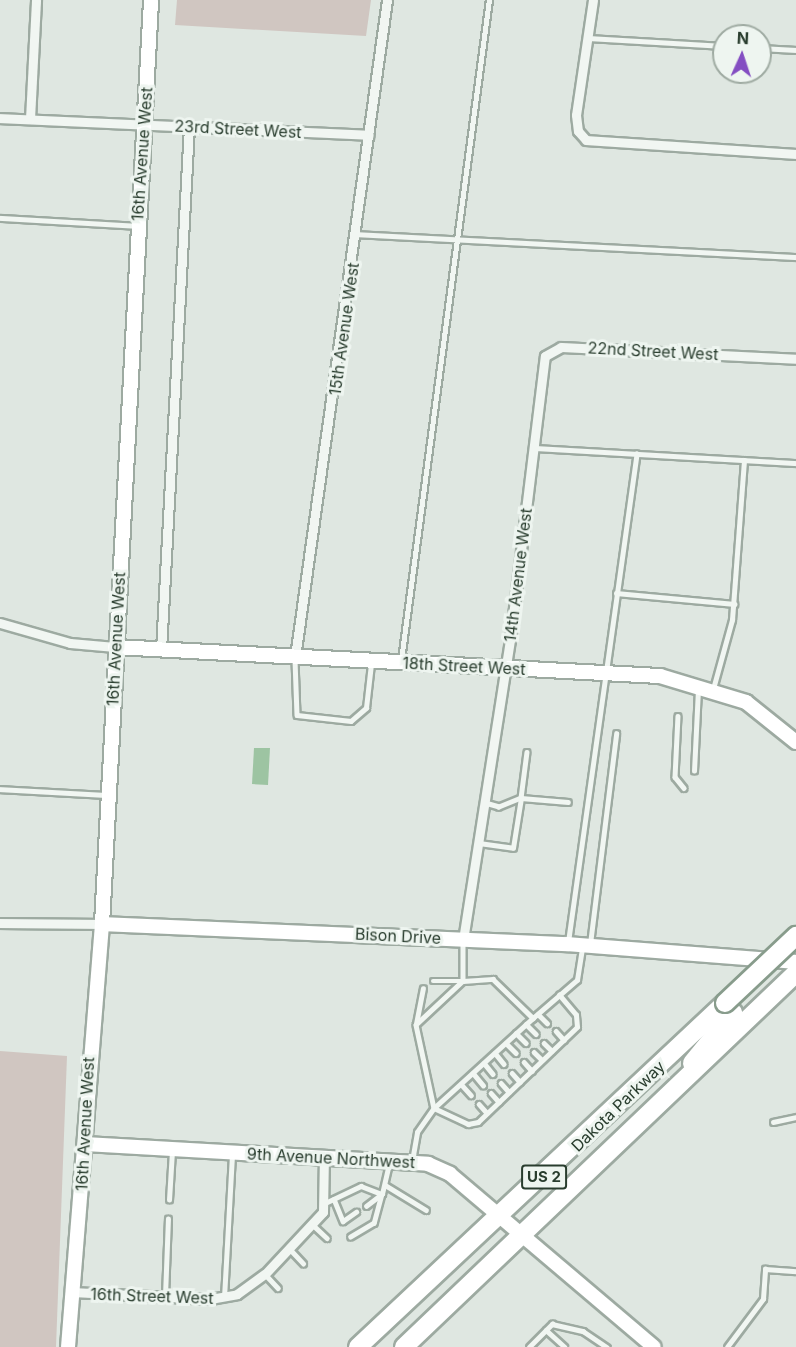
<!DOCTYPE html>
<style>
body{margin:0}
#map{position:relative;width:796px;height:1347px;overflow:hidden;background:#dfe7e1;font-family:Inter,sans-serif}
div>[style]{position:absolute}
.green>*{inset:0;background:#d0c6c1}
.water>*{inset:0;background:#9dc4a2}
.roads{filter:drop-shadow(2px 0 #9daaa1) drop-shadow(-2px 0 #9daaa1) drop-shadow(0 2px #9daaa1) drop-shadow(0 -2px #9daaa1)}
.lane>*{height:4.5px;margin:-2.25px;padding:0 2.25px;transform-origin:2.25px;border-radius:2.25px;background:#f1f6f2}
.street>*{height:9px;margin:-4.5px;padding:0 4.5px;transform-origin:4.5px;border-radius:4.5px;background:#f1f6f2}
.secondary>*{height:14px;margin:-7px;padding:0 7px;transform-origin:7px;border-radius:7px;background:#fff}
.highway>*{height:18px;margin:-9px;padding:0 9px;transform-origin:9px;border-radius:9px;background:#fff}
.bridges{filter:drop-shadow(2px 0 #889c8c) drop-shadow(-2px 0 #889c8c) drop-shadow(0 2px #889c8c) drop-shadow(0 -2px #889c8c)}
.highway-bridge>*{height:18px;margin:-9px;padding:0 9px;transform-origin:9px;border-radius:9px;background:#fff}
span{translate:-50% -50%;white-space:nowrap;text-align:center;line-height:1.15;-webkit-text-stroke:6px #eef5f0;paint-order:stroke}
.shield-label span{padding:2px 4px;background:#eef5f0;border:2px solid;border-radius:4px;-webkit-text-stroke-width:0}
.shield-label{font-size:15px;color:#293d2e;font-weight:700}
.street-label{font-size:16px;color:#293d2e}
.north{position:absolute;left:712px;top:24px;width:60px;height:60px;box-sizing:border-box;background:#eef5f0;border:2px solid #9faba2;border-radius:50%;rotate:3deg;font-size:16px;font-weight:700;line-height:24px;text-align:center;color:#293d2e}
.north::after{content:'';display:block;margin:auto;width:21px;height:27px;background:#844ec2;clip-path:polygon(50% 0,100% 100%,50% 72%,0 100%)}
</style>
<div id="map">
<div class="green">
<div style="clip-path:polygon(177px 0,371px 0,366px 36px,175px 25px)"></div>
<div style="clip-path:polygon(0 1051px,67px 1056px,56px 1347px,0 1347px)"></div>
</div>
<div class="water">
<div style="clip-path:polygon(254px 748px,270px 748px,268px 785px,252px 784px)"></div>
</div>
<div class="roads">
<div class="lane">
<div style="left:588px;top:38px;width:136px;rotate:3.4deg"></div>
<div style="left:760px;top:48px;width:36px;rotate:3deg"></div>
<div style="left:0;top:218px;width:137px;rotate:3.3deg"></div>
<div style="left:356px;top:234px;width:441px;rotate:3deg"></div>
<div style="left:533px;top:448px;width:263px;rotate:3.3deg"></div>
<div style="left:616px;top:593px;width:119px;rotate:5.3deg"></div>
<div style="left:295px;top:660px;width:55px;rotate:87.9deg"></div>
<div style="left:297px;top:715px;width:54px;rotate:6.3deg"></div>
<div style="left:351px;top:721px;width:20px;rotate:-41deg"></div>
<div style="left:366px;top:708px;width:44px;rotate:-83.5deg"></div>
<div style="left:401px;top:660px;width:666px;rotate:-82.41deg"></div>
<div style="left:713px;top:689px;width:72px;rotate:-74.6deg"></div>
<div style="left:732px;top:620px;width:160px;rotate:-85.7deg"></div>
<div style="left:678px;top:716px;width:61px;rotate:92.8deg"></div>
<div style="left:675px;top:777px;width:14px;rotate:51deg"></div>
<div style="left:527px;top:752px;width:46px;rotate:97.4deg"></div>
<div style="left:521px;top:798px;width:47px;rotate:4.9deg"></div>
<div style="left:694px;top:771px;width:81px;rotate:-87.2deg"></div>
<div style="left:0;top:789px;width:108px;rotate:3.2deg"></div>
<div style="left:479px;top:843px;width:34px;rotate:8deg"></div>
<div style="left:513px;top:848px;width:51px;rotate:-80.9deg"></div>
<div style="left:521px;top:798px;width:24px;rotate:158deg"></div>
<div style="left:499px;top:807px;width:15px;rotate:-164deg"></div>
<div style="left:568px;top:942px;width:493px;rotate:-82deg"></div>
<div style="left:463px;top:943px;width:38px;rotate:90deg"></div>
<div style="left:463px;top:981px;width:30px;rotate:-4deg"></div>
<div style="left:493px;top:979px;width:56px;rotate:44.3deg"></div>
<div style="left:533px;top:1018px;width:58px;rotate:-40.8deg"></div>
<div style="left:577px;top:980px;width:32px;rotate:-81deg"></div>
<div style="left:590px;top:944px;width:212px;rotate:-82.9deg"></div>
<div style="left:433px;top:981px;width:30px"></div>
<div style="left:463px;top:981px;width:64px;rotate:136.9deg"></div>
<div style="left:416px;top:1025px;width:85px;rotate:77.8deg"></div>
<div style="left:434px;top:1108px;width:134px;rotate:-42.3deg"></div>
<div style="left:538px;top:1014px;width:13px;rotate:45deg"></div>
<div style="left:416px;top:1024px;width:36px;rotate:-79deg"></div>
<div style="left:526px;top:1024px;width:14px;rotate:45deg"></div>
<div style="left:556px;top:1031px;width:12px;rotate:48deg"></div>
<div style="left:516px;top:1033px;width:14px;rotate:45deg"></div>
<div style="left:506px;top:1043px;width:14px;rotate:45deg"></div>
<div style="left:544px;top:1043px;width:11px;rotate:45deg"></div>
<div style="left:534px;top:1052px;width:11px;rotate:45deg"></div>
<div style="left:495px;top:1053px;width:14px;rotate:51deg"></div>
<div style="left:524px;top:1062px;width:12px;rotate:48deg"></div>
<div style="left:484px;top:1063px;width:14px;rotate:51deg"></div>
<div style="left:473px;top:1073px;width:16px;rotate:50deg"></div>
<div style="left:512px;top:1073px;width:12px;rotate:48deg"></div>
<div style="left:501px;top:1083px;width:12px;rotate:48deg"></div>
<div style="left:461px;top:1084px;width:15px;rotate:48deg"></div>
<div style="left:491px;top:1093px;width:12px;rotate:48deg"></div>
<div style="left:479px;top:1104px;width:12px;rotate:48deg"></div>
<div style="left:773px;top:1122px;width:24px;rotate:-12deg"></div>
<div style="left:412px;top:1161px;width:29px;rotate:-80deg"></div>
<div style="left:417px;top:1132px;width:29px;rotate:-55deg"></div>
<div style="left:434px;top:1108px;width:38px;rotate:25deg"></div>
<div style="left:468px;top:1124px;width:10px;rotate:-11deg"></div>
<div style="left:478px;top:1122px;width:137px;rotate:-43.8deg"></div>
<div style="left:577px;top:1027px;width:12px;rotate:-95deg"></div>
<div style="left:576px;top:1015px;width:26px;rotate:-130deg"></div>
<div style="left:385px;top:1185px;width:48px;rotate:31.4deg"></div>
<div style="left:334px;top:1199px;width:24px;rotate:68deg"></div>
<div style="left:343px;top:1221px;width:16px;rotate:-35deg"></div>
<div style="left:169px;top:1200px;width:49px;rotate:-86.5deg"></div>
<div style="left:323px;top:1204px;width:42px;rotate:-25.3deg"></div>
<div style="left:361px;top:1186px;width:22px;rotate:21deg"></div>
<div style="left:382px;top:1194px;width:30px;rotate:105deg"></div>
<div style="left:374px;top:1223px;width:27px;rotate:149deg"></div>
<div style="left:366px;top:1206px;width:20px;rotate:-37deg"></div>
<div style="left:382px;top:1194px;width:32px;rotate:-77deg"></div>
<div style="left:313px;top:1225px;width:19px;rotate:43deg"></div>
<div style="left:289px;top:1248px;width:21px;rotate:47deg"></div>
<div style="left:265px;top:1274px;width:19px;rotate:47deg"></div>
<div style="left:165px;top:1296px;width:77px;rotate:-87.8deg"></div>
<div style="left:224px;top:1298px;width:144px;rotate:-86.8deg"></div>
<div style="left:546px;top:1330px;width:25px;rotate:42deg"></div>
<div style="left:529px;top:1347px;width:33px;rotate:-45deg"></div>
<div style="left:552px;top:1324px;width:32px;rotate:13deg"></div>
<div style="left:583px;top:1331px;width:29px;rotate:34deg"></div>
<div style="left:727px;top:1347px;width:60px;rotate:-53.1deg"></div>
<div style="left:763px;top:1299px;width:30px;rotate:-86deg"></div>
<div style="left:765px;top:1269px;width:31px;rotate:4deg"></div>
</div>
<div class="street">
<div style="left:593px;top:0;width:116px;rotate:98.4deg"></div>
<div style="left:576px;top:115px;width:16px;rotate:83deg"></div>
<div style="left:578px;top:131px;width:12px;rotate:48deg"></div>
<div style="left:586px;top:140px;width:210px;rotate:3.8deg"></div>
<div style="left:0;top:118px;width:369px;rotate:2.6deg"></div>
<div style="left:30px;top:119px;width:119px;rotate:-87.1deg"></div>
<div style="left:0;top:623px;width:73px;rotate:15.9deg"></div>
<div style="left:70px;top:643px;width:45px;rotate:5.1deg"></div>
<div style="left:161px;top:650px;width:524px;rotate:-86.94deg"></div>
<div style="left:295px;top:657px;width:663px;rotate:-82.03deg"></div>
<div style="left:0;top:923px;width:102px;rotate:0.6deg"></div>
<div style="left:463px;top:940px;width:304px;rotate:-81.1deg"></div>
<div style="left:510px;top:640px;width:286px;rotate:-83deg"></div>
<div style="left:545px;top:356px;width:18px;rotate:-29deg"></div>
<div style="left:561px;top:347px;width:235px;rotate:2.9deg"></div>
<div style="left:72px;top:1292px;width:138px;rotate:2.9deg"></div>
<div style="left:210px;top:1299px;width:27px;rotate:-10deg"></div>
<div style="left:237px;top:1294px;width:34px;rotate:-36deg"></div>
<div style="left:265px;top:1274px;width:85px;rotate:-46.9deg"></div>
<div style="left:323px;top:1212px;width:55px;rotate:-89deg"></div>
</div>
<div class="secondary">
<div style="left:115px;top:647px;width:546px;rotate:3.05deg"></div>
<div style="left:660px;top:676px;width:90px;rotate:16.8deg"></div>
<div style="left:746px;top:702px;width:64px;rotate:38.7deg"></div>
<div style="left:102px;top:924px;width:465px;rotate:2.5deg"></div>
<div style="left:567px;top:944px;width:230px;rotate:4.5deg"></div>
<div style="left:85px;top:1144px;width:344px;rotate:3.3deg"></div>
<div style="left:428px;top:1164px;width:24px;rotate:24deg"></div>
<div style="left:450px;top:1174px;width:267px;rotate:40.3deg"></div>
<div style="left:68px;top:1347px;width:424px;rotate:-85.4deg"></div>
<div style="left:102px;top:924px;width:925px;rotate:-86.96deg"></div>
</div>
<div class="highway">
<div style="left:692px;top:1063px;width:65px;rotate:-50.6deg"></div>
<div style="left:358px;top:1347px;width:503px;rotate:-43.15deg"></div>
<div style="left:404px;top:1347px;width:542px;rotate:-43.65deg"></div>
</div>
</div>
<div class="bridges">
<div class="highway-bridge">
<div style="left:725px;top:1003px;width:98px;rotate:-43.3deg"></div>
</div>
</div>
<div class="shield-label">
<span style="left:544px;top:1177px">US 2</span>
</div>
<div class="street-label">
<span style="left:238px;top:129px;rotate:3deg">23rd Street West</span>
<span style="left:142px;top:154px;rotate:-86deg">16th Avenue West</span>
<span style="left:344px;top:329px;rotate:-82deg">15th Avenue West</span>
<span style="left:653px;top:351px;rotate:3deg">22nd Street West</span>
<span style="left:518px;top:575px;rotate:-83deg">14th Avenue West</span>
<span style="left:116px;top:639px;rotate:-87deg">16th Avenue West</span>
<span style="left:464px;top:666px;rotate:3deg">18th Street West</span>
<span style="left:398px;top:936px;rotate:3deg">Bison Drive</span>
<span style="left:618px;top:1106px;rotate:-44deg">Dakota Parkway</span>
<span style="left:85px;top:1124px;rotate:-87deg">16th Avenue West</span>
<span style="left:331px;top:1158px;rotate:3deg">9th Avenue Northwest</span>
<span style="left:152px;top:1296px;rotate:2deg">16th Street West</span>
</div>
<div class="north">N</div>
</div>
